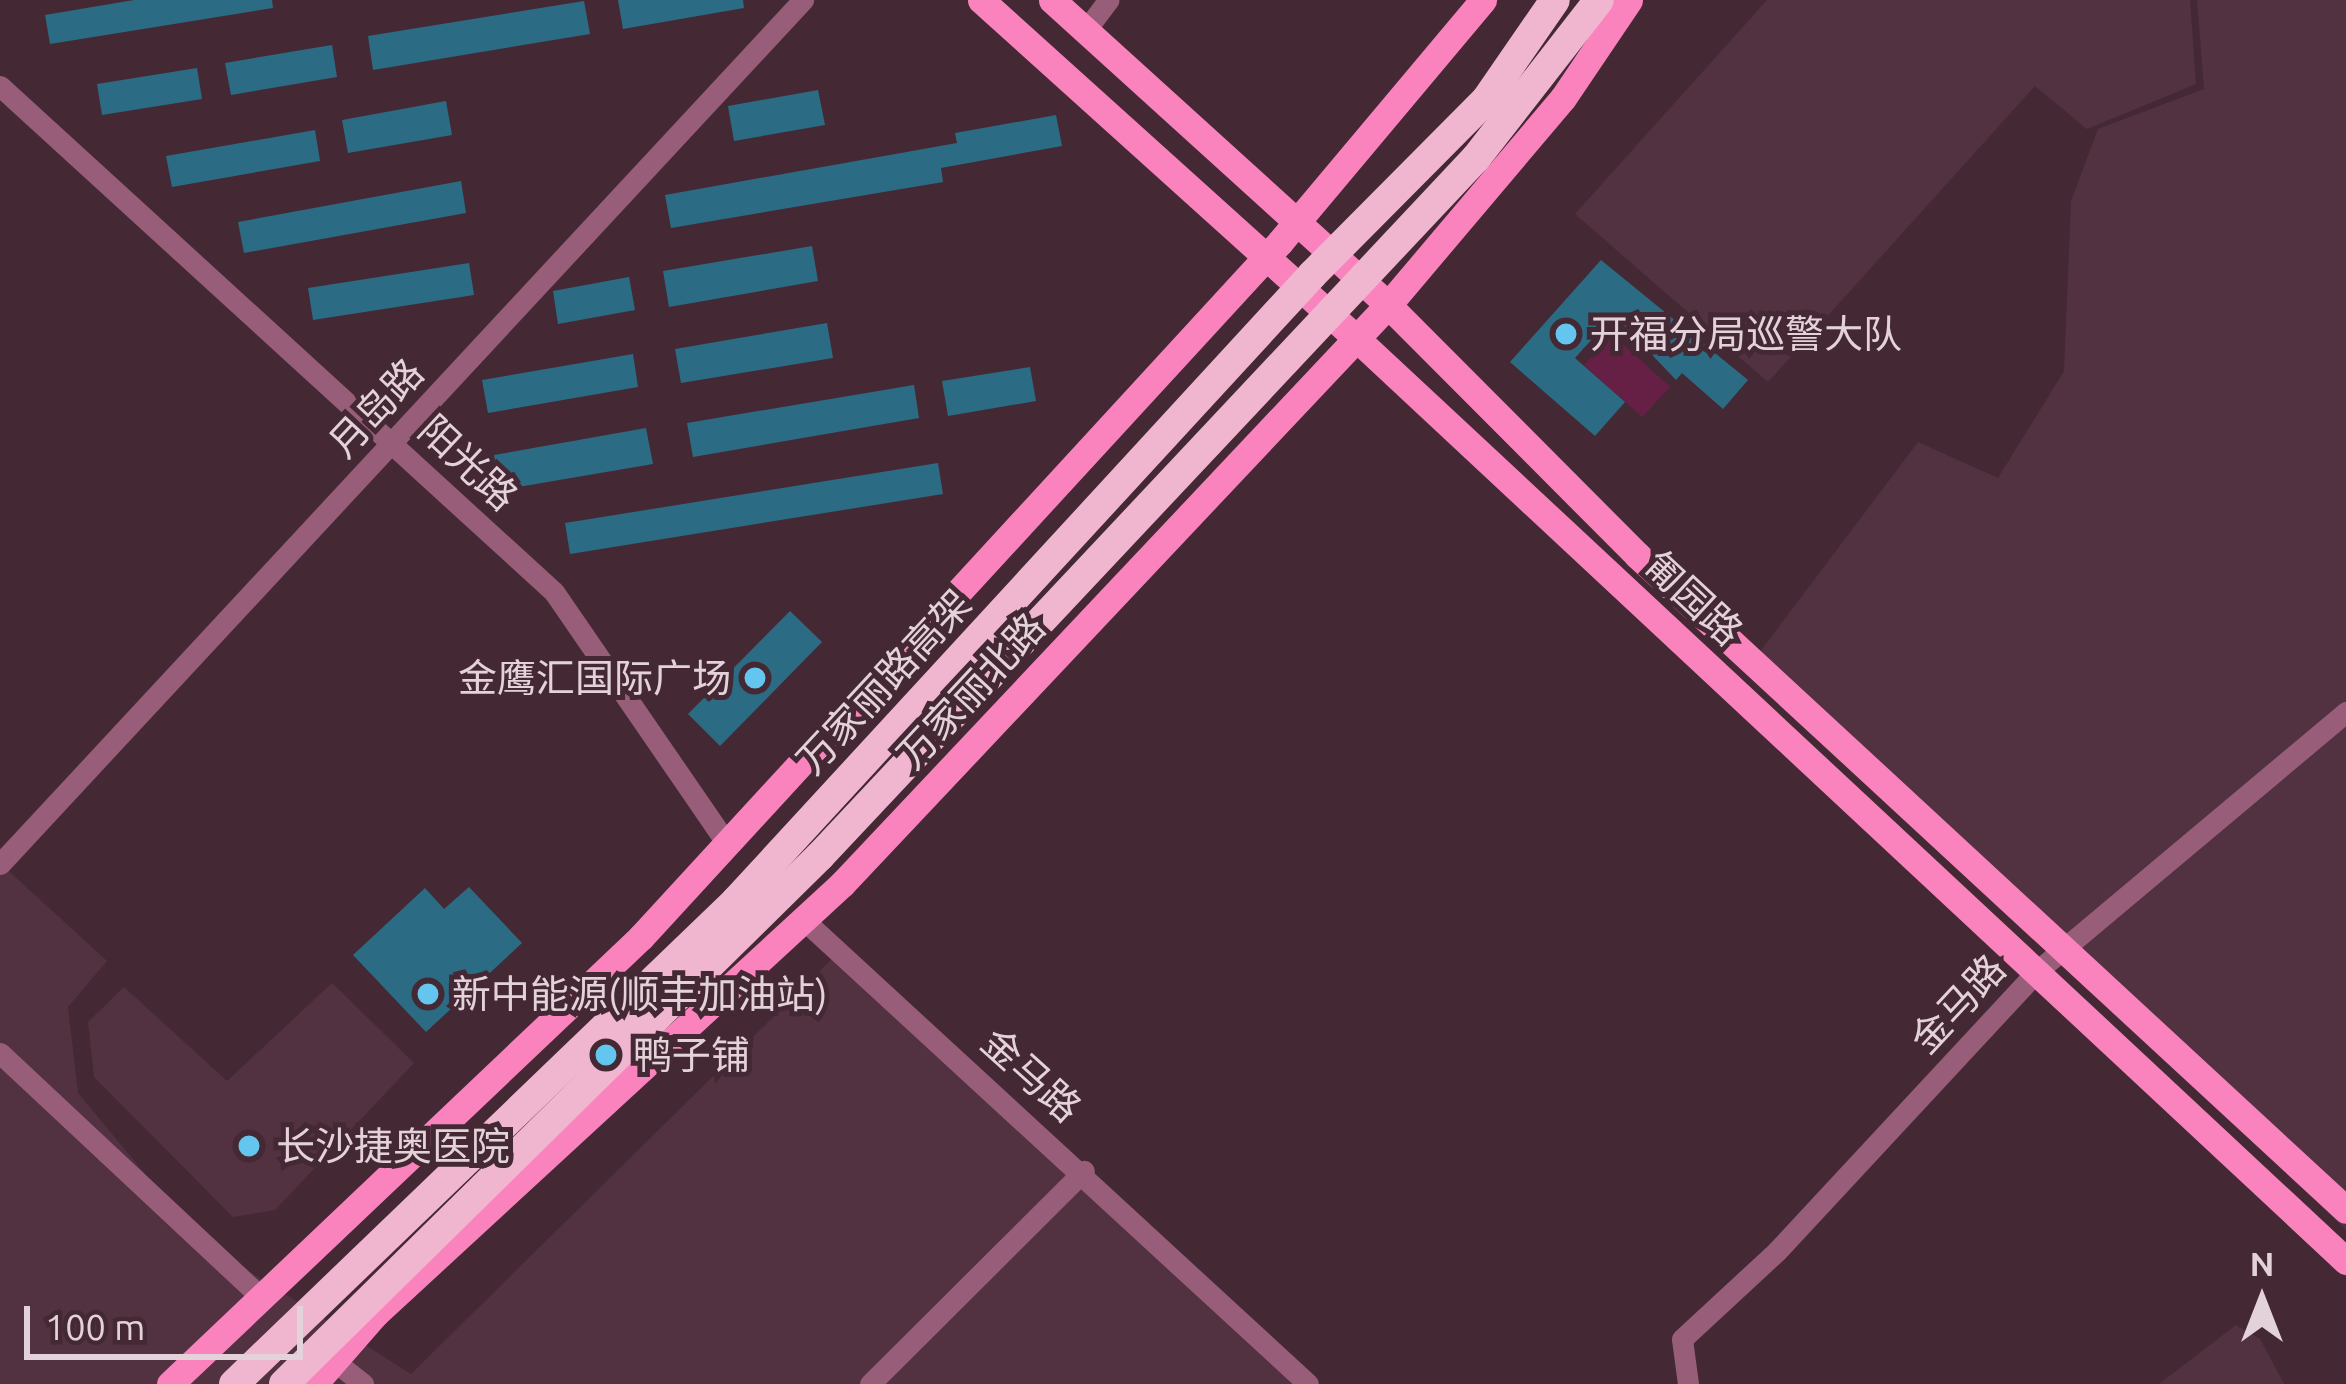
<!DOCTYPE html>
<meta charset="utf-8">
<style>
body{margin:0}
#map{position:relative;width:2346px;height:1384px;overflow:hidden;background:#442935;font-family:Ubuntu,"Noto Sans SC",sans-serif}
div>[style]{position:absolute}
.built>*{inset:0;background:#523140}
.green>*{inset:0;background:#662045}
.building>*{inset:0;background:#2c6b84}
.minor>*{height:21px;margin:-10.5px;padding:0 10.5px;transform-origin:10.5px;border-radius:10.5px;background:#985d78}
.major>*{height:27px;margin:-13.5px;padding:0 13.5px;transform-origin:13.5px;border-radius:13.5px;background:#fa83bd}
.highway-bridge>*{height:30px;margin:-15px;padding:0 15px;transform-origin:15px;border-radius:15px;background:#f0b6cf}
.dots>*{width:33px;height:33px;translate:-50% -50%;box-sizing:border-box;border:6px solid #442935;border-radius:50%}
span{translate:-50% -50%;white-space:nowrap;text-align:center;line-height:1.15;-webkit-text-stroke:10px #442935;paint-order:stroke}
.poi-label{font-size:39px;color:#e4d2da}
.left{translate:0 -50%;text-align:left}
.right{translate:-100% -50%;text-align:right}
.street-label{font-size:39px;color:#e4d2da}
.north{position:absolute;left:2202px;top:1240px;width:120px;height:120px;-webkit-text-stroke:9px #442935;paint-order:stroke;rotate:0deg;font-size:33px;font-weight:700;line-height:48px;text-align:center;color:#e4d2da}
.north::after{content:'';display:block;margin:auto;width:42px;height:54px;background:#e4d2da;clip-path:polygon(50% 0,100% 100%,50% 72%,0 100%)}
.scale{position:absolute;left:24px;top:1306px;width:279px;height:54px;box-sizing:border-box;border:6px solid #e4d2da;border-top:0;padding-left:15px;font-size:36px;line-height:42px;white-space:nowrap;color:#e4d2da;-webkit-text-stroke:9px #442935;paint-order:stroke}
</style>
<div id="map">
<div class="built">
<div style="clip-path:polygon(1767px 0,2190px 0,2196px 84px,2087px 129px,2035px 86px,1768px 382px,1575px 214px)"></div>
<div style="clip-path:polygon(2197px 0,2346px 0,2346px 1230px,1759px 653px,1918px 442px,1998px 478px,2064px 371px,2071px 201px,2098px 129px,2204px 89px)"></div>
<div style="clip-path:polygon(0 863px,107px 961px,68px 1007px,78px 1093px,200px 1240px,411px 1374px,833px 958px,1300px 1384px,0 1384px)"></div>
<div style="clip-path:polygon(332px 983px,414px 1063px,275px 1210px,233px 1217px,94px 1077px,88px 1022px,124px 987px,227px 1081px)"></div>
<div style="clip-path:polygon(2236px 1325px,2260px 1339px,2284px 1384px,2159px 1384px)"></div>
</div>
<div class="green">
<div style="clip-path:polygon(1612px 334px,1670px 387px,1642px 417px,1584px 365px)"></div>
</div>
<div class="building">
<div style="clip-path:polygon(134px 0,272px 0,273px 8px,50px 44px,45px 15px)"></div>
<div style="clip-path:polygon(618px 0,743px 0,744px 8px,623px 29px)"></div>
<div style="clip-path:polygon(584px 1px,590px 34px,373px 70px,368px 36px)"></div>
<div style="clip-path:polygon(332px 45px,337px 77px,231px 95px,225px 63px)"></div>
<div style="clip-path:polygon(197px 68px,202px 99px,102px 115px,97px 84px)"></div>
<div style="clip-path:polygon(818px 90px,825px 125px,734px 141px,728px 106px)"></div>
<div style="clip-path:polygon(446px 101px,452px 135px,348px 153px,342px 120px)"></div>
<div style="clip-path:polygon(1056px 115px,1062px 146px,941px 168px,943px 182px,671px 228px,665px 195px,957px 143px,955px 133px)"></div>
<div style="clip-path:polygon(315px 130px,320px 161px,172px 187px,166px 156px)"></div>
<div style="clip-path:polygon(461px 181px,466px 213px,244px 253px,238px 222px)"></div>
<div style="clip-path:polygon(812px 246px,818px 281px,669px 307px,663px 271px)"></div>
<div style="clip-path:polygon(1601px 260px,1748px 380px,1723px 409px,1682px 373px,1676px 380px,1614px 315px,1575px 358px,1625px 402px,1595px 436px,1510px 362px)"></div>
<div style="clip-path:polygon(469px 263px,474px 295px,313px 320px,308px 288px)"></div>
<div style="clip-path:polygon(629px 277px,635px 310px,558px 324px,553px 291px)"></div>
<div style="clip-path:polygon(827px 323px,833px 358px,681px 383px,675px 349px)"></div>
<div style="clip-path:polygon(633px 354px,638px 387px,488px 413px,482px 380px)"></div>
<div style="clip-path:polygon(1030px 367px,1036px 401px,948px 416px,942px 381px)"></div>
<div style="clip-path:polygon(914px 385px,919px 418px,693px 457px,687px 423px)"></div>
<div style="clip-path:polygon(646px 428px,653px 464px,500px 490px,494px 455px)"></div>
<div style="clip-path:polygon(938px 463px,943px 494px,570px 554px,565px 523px)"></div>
<div style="clip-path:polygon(790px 611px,822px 642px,720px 746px,688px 714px)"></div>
<div style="clip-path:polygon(469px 887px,522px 943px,426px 1032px,353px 955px,425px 888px,444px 909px)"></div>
</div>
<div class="minor">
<div style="left:1085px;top:31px;width:39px;rotate:-53deg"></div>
<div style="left:0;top:86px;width:750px;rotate:42.41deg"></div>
<div style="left:554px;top:592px;width:306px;rotate:55.5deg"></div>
<div style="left:0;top:864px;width:1180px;rotate:-47.1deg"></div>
<div style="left:806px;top:922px;width:682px;rotate:42.62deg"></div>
<div style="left:0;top:1053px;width:357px;rotate:43.1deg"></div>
<div style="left:334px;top:1361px;width:37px;rotate:38deg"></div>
<div style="left:870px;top:1384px;width:302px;rotate:-44.9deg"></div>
<div style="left:1688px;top:1384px;width:45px;rotate:-97.6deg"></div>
<div style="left:1682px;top:1339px;width:129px;rotate:-42.8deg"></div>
<div style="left:1777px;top:1251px;width:381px;rotate:-47.1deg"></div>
<div style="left:2036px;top:972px;width:405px;rotate:-40deg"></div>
</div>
<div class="major">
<div style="left:981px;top:0;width:505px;rotate:42.03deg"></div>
<div style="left:1356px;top:338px;width:1354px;rotate:42.99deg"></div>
<div style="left:1052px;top:0;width:454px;rotate:42.2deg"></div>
<div style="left:1388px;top:305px;width:353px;rotate:45.1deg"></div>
<div style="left:1637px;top:555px;width:965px;rotate:42.73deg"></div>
<div style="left:170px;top:1384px;width:649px;rotate:-43.5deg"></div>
<div style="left:641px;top:937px;width:944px;rotate:-47.4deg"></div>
<div style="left:1280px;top:242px;width:316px;rotate:-50deg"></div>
<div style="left:314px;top:1384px;width:93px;rotate:-48.9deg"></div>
<div style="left:375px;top:1314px;width:635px;rotate:-42.64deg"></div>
<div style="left:842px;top:884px;width:796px;rotate:-46.68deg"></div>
<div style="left:1388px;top:305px;width:271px;rotate:-49.8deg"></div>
<div style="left:1563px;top:98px;width:118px;rotate:-56deg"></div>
</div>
<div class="highway-bridge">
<div style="left:234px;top:1384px;width:697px;rotate:-43.89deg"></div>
<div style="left:736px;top:901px;width:851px;rotate:-47.38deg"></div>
<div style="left:1312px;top:275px;width:247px;rotate:-45.2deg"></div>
<div style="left:1486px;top:100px;width:121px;rotate:-55.4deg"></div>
<div style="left:284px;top:1384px;width:752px;rotate:-44.57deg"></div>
<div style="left:820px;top:856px;width:958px;rotate:-46.78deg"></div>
<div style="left:1476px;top:158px;width:200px;rotate:-52.1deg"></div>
</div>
<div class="dots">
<div style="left:1566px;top:334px;background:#64c5ee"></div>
<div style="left:755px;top:678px;background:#64c5ee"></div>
<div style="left:428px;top:994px;background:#64c5ee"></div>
<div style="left:606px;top:1055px;background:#64c5ee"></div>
<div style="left:249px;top:1146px;background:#64c5ee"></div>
</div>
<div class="poi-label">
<span class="left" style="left:1590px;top:334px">开福分局巡警大队</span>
<span class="right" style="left:731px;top:678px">金鹰汇国际广场</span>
<span class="left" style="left:452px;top:994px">新中能源(顺丰加油站)</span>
<span class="left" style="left:633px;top:1055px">鸭子铺</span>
<span class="left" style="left:276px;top:1146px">长沙捷奥医院</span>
</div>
<div class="street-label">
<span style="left:376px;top:408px;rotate:-47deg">月岛路</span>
<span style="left:468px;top:463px;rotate:43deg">阳光路</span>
<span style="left:1693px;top:598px;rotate:43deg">匍园路</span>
<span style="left:884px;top:682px;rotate:-47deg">万家丽路高架</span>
<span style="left:971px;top:691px;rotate:-47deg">万家丽北路</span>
<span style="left:1958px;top:1004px;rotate:-47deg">金马路</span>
<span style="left:1031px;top:1075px;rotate:42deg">金马路</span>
</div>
<div class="north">N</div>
<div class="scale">100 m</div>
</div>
